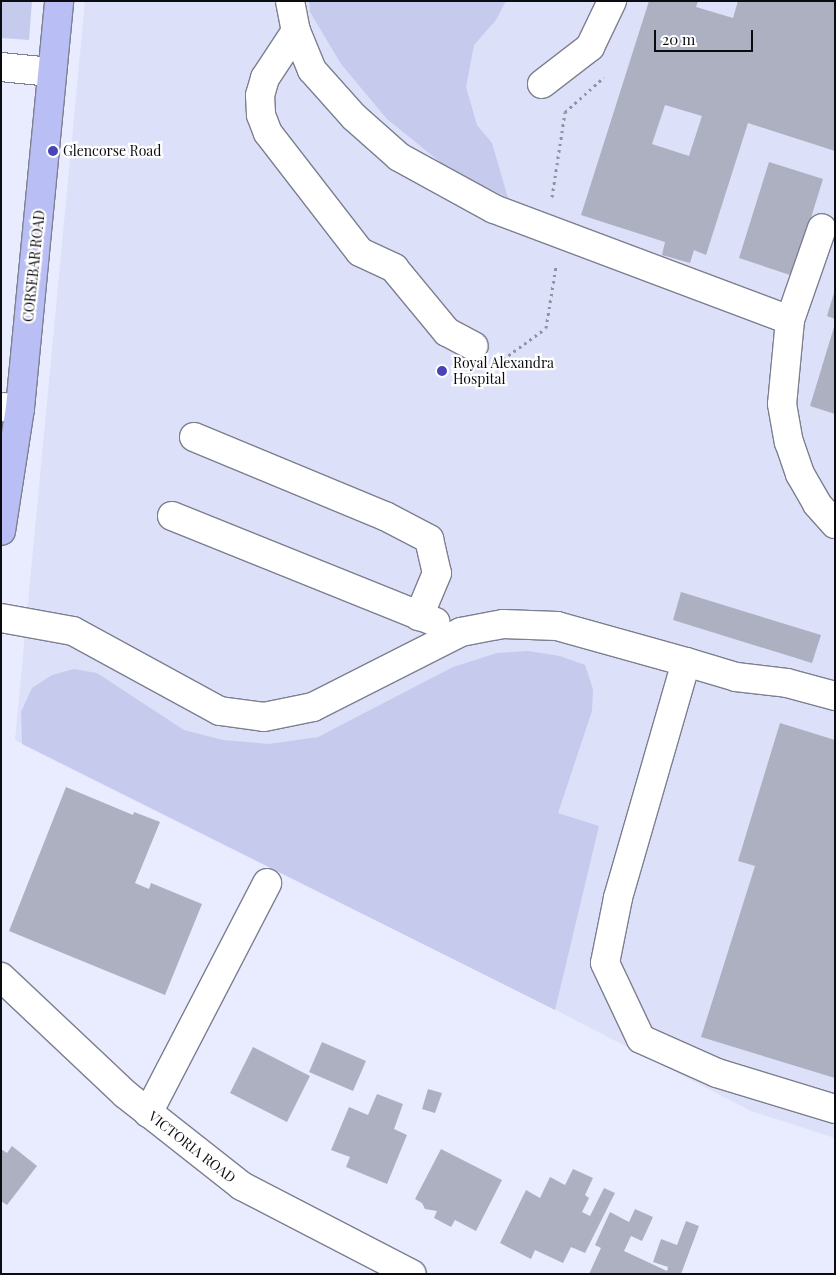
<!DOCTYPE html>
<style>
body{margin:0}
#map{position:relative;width:836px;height:1275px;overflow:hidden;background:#e9ecff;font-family:"Playfair Display",serif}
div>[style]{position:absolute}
.built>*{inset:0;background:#dce0f9}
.green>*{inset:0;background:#c6cbed}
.building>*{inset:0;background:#adb0c1}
.path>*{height:3px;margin-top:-1.5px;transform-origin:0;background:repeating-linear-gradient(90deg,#9193a0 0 2.5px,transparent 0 6.5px)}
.roads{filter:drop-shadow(1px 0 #7c7f8f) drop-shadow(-1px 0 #7c7f8f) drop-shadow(0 1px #7c7f8f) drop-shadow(0 -1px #7c7f8f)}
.minor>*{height:28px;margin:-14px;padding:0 14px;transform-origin:14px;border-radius:14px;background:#fff}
.major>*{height:28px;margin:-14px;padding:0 14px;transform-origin:14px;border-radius:14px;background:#b9bef5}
.dots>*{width:14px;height:14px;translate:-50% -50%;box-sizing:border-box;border:2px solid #fff;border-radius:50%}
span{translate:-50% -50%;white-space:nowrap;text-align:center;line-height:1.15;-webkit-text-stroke:4.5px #fff;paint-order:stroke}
.poi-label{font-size:14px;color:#0b0c11}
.left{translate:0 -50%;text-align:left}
.street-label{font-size:14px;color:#0b0c11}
.frame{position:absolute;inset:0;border:2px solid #0b0c11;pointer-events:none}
.scale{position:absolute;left:654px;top:30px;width:99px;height:22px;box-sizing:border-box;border:2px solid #0b0c11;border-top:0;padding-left:6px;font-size:15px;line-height:18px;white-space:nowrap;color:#0b0c11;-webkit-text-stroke:4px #fff;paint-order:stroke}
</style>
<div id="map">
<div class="built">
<div style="clip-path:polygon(85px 1px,835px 1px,835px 1138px,751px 1111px,486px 974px,15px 740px)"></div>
</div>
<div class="green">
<div style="clip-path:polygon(1px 1px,32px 1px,29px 40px,1px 38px)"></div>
<div style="clip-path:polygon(309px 1px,506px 1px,496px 20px,474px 45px,466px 87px,477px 125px,492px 143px,508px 198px,450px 170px,387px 119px,341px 64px,310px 12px)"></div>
<div style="clip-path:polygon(528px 651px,560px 656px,585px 665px,593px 689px,592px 711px,558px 813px,599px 826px,555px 1010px,22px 744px,21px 712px,32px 688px,52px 675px,74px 669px,97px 673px,184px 730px,223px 740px,269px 744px,318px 737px,453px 667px,497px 653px)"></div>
</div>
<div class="building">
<div style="clip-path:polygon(evenodd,649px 1px,698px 1px,696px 7px,733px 18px,738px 1px,835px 1px,835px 151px,748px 123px,706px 255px,694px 250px,690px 263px,662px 255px,665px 242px,581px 215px,649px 1px,665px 105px,702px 116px,689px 156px,652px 144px,665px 105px)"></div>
<div style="clip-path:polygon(769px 162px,823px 179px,793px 276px,739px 258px)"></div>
<div style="clip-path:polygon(834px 293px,835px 293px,835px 319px,827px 316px)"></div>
<div style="clip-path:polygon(834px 327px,835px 327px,835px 414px,810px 406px)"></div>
<div style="clip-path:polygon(681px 592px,821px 635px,812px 663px,673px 620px)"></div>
<div style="clip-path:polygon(780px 723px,835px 740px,835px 1078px,701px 1037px,755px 866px,738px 861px)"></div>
<div style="clip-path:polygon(66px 787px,133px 815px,134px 812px,160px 822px,135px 883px,149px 889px,151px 883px,202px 904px,165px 995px,9px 931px)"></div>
<div style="clip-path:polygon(322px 1042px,366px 1061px,353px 1091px,309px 1072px)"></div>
<div style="clip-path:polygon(253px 1047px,310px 1076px,287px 1122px,230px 1093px)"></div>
<div style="clip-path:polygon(428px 1089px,442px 1093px,435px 1113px,422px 1109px)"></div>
<div style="clip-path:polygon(377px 1094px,403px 1104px,394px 1129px,407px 1135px,387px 1184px,346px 1167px,350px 1157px,331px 1150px,349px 1107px,368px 1115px)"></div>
<div style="clip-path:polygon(12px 1146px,37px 1166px,7px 1205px,1px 1201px,1px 1149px,7px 1153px)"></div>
<div style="clip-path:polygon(441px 1149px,502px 1180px,476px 1231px,455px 1220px,451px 1227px,434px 1218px,437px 1211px,425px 1209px,422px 1203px,415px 1199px)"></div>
<div style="clip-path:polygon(573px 1169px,593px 1178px,585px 1195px,589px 1198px,582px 1212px,590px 1216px,604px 1188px,615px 1193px,585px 1253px,571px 1247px,563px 1263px,535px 1250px,531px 1259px,500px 1243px,526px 1190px,540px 1198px,550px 1177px,565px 1185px)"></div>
<div style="clip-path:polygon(635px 1209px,653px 1217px,642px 1241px,631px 1236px,624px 1251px,667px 1271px,668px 1267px,653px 1262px,661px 1239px,677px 1245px,686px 1221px,699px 1226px,681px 1274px,589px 1274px,601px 1248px,595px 1245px,610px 1212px,629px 1222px)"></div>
</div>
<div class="path">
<div style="left:552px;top:197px;width:86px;rotate:-81.3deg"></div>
<div style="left:565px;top:112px;width:52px;rotate:-41.9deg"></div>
<div style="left:498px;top:363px;width:59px;rotate:-36.1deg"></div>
<div style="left:546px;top:328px;width:63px;rotate:-80.8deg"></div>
</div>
<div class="roads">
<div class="minor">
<div style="left:290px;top:1px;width:31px;rotate:79deg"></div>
<div style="left:296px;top:31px;width:42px;rotate:67.7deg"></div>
<div style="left:312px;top:70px;width:63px;rotate:48.2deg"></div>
<div style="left:354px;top:117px;width:60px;rotate:41.6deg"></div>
<div style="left:399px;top:157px;width:108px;rotate:28.7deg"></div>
<div style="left:494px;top:209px;width:316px;rotate:20.6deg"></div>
<div style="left:790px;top:320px;width:97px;rotate:-70.8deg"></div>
<div style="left:296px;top:31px;width:56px;rotate:123.4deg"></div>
<div style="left:265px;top:78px;width:18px;rotate:106deg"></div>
<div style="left:260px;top:95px;width:20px;rotate:87deg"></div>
<div style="left:261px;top:115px;width:19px;rotate:69deg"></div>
<div style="left:268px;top:133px;width:150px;rotate:52.3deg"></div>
<div style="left:360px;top:252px;width:38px;rotate:25deg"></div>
<div style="left:394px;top:268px;width:83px;rotate:50.4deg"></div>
<div style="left:447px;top:332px;width:30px;rotate:28deg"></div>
<div style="left:1px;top:67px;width:50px;rotate:5.7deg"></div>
<div style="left:542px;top:84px;width:61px;rotate:-37.6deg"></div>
<div style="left:590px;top:47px;width:51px;rotate:-64.4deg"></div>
<div style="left:790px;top:320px;width:84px;rotate:95.4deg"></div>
<div style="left:782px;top:404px;width:39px;rotate:80deg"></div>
<div style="left:789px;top:442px;width:34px;rotate:71deg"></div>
<div style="left:800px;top:474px;width:34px;rotate:60deg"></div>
<div style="left:817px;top:504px;width:27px;rotate:48deg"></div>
<div style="left:1px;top:407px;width:19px;rotate:3deg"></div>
<div style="left:194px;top:437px;width:207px;rotate:22.5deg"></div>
<div style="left:385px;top:516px;width:50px;rotate:27.6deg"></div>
<div style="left:429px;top:539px;width:35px;rotate:77deg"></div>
<div style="left:437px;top:573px;width:47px;rotate:112.7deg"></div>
<div style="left:172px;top:516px;width:284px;rotate:21.9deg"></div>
<div style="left:1px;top:618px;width:73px;rotate:10.2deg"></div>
<div style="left:73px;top:631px;width:167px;rotate:28.6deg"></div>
<div style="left:220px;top:711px;width:44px;rotate:7.8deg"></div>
<div style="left:264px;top:717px;width:50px;rotate:-11.5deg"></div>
<div style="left:313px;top:707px;width:166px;rotate:-26.9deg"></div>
<div style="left:461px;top:632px;width:43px;rotate:-10.8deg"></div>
<div style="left:503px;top:624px;width:54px;rotate:2.1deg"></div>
<div style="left:557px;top:626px;width:134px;rotate:15.6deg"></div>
<div style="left:686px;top:662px;width:246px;rotate:106.1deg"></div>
<div style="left:618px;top:898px;width:66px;rotate:101.3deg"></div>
<div style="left:605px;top:963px;width:84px;rotate:64.7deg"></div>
<div style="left:641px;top:1039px;width:83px;rotate:24.1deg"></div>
<div style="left:717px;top:1073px;width:123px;rotate:17deg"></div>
<div style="left:686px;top:662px;width:52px;rotate:16.7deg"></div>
<div style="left:736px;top:677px;width:51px;rotate:6.7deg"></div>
<div style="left:787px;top:683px;width:50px;rotate:15.2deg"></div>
<div style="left:1px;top:977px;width:170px;rotate:43.3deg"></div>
<div style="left:125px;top:1094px;width:149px;rotate:38.2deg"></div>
<div style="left:242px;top:1186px;width:191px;rotate:27.4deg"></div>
<div style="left:148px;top:1113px;width:259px;rotate:-62.6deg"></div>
</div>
<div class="major">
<div style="left:1px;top:531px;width:124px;rotate:-81.2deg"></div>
<div style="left:20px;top:408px;width:409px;rotate:-84.5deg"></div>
</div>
</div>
<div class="dots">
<div style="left:53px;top:151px;background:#4843b9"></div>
<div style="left:442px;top:371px;background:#4843b9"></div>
</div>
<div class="poi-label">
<span class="left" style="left:63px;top:151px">Glencorse Road</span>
<span class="left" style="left:453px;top:371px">Royal Alexandra<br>Hospital</span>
</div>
<div class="street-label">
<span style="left:34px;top:266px;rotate:-84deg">CORSEBAR ROAD</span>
<span style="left:192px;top:1147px;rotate:38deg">VICTORIA ROAD</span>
</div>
<div class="frame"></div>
<div class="scale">20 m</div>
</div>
